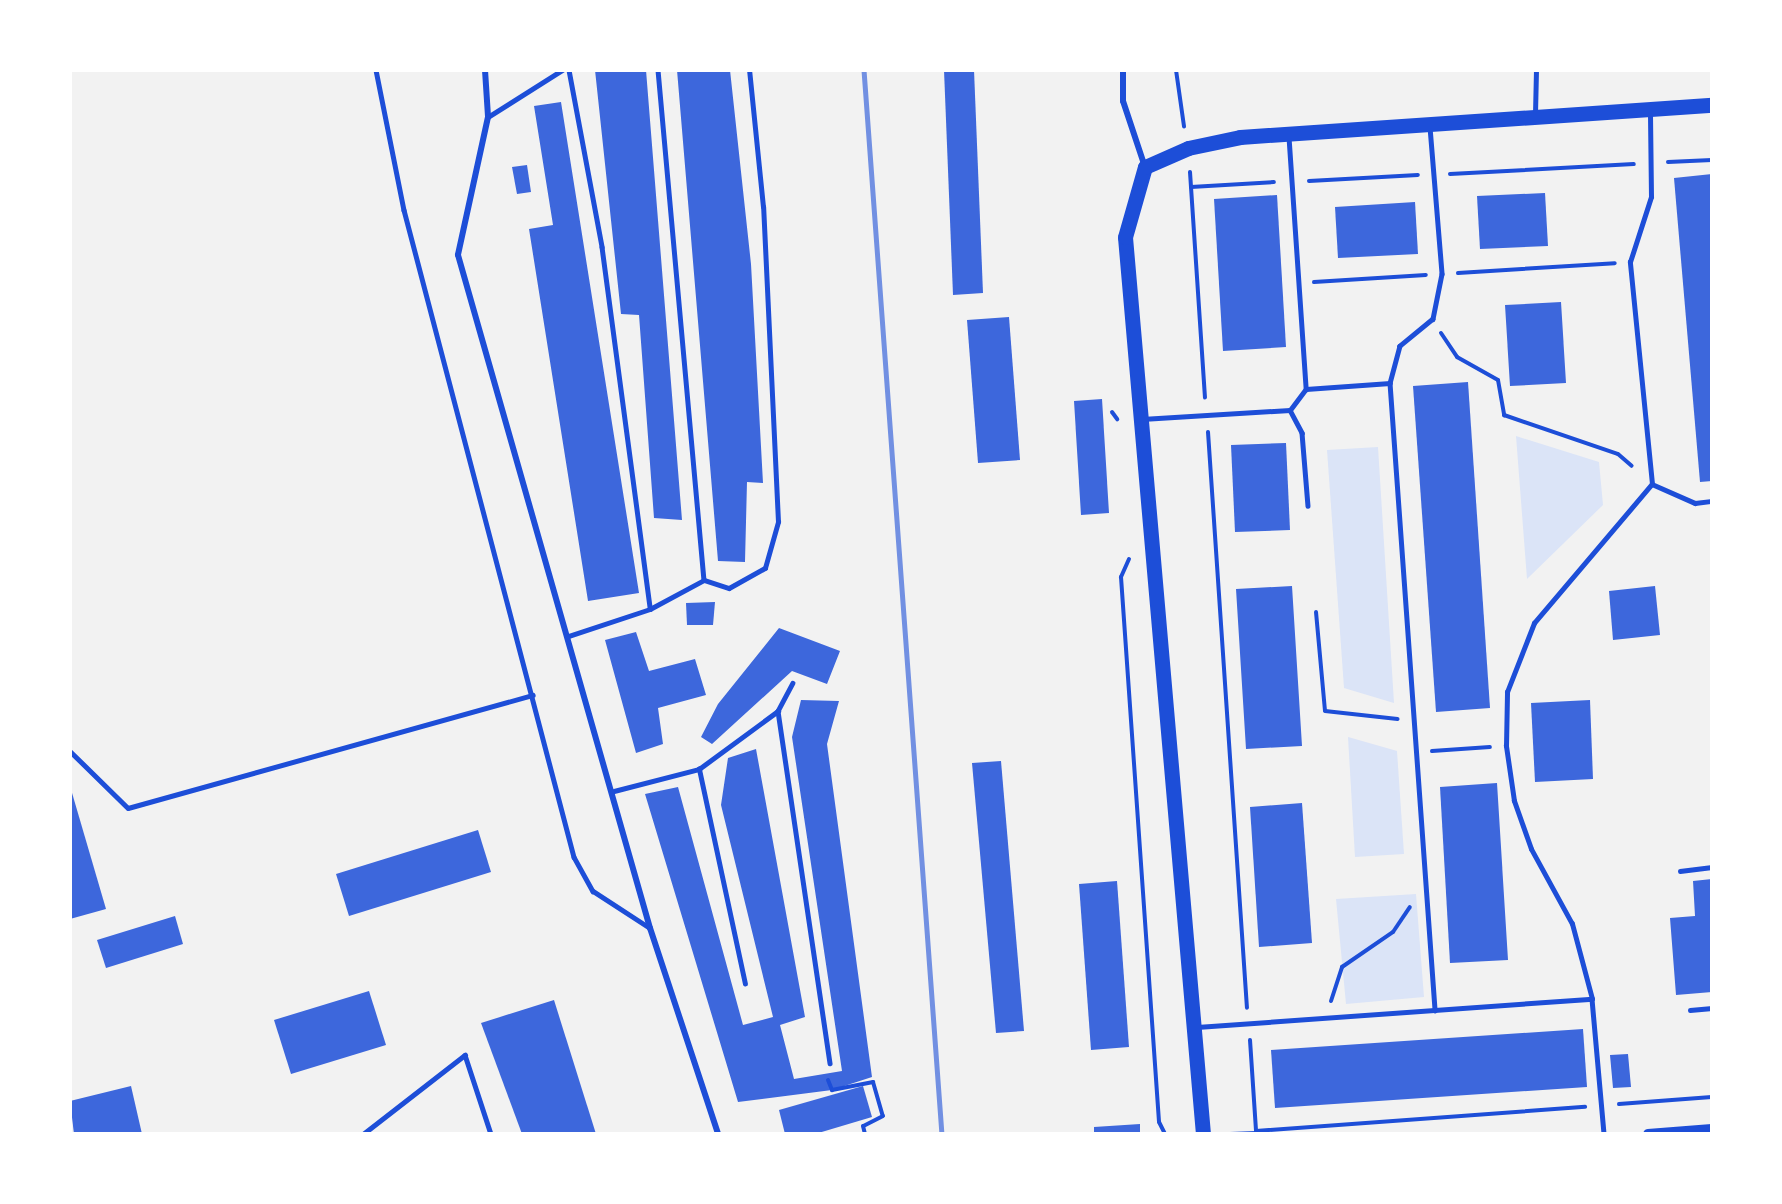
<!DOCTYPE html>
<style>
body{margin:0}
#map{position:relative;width:1782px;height:1204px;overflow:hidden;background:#f2f2f2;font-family:"DejaVu Sans",sans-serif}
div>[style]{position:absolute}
.green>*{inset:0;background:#dbe4f7}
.building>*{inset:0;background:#3d67dc}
.path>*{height:4px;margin:-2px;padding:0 2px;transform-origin:2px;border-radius:2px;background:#1d4ed8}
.service>*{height:4.5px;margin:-2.25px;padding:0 2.25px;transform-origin:2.25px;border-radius:2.25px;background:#1d4ed8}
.minor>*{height:6px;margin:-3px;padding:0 3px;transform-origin:3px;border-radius:3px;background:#1d4ed8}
.tertiary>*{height:10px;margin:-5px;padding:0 5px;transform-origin:5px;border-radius:5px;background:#1d4ed8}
.primary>*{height:15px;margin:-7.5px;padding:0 7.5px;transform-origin:7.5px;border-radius:7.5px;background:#1d4ed8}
.rail>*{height:4.5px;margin:-2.25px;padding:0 2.25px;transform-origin:2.25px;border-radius:2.25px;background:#7290e2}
span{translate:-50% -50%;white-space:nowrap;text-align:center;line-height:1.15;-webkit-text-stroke:4.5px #fff;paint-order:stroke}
.frame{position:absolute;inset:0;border:72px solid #fff;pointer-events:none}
</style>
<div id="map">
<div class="green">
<div style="clip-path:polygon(1516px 436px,1599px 462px,1603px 505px,1527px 579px)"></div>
<div style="clip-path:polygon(1378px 447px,1394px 703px,1344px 688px,1327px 450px)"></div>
<div style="clip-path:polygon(1348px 737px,1397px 751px,1404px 854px,1355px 857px)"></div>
<div style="clip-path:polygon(1416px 894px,1424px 997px,1346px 1004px,1336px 899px)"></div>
</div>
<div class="building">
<div style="clip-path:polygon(595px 70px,646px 70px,682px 520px,654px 518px,639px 315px,621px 314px)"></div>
<div style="clip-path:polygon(677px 70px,730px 70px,751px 264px,763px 483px,747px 482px,745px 562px,718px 561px)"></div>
<div style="clip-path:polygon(944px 70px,974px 70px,983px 293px,953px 295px)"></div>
<div style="clip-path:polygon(561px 102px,639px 593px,588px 601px,529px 229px,553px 225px,534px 106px)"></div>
<div style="clip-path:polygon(527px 165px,531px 192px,517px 194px,512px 167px)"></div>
<div style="clip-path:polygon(1712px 174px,1712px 481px,1700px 482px,1674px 178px)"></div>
<div style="clip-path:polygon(1545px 193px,1548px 246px,1480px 249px,1477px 196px)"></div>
<div style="clip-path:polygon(1277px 195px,1286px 347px,1223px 351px,1214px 199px)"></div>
<div style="clip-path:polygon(1415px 202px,1418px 254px,1338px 258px,1335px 207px)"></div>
<div style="clip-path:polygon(1561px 302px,1566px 383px,1510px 386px,1505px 305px)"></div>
<div style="clip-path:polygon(1009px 317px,1020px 460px,978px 463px,967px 320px)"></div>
<div style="clip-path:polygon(1468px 382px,1490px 708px,1436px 712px,1413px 386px)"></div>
<div style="clip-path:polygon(1102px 399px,1109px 513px,1081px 515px,1074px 401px)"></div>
<div style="clip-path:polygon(1286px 443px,1290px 530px,1235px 532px,1231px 445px)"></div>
<div style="clip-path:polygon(1292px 586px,1302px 746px,1246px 749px,1236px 589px)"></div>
<div style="clip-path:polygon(1655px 586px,1660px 635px,1613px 640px,1609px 591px)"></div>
<div style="clip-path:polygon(715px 602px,713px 625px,687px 625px,686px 603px)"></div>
<div style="clip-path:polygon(779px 628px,840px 651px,827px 684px,792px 671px,712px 744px,701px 737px,718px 704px)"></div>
<div style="clip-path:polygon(636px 632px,649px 671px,695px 659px,706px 695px,658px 708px,663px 744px,636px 753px,605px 640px)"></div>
<div style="clip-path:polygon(801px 700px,839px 701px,827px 744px,872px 1077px,832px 1090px,738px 1102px,645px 794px,678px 787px,743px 1025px,773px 1017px,721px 805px,728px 758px,756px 749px,805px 1017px,780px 1025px,794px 1079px,842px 1071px,792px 737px)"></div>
<div style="clip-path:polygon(1590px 700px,1593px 779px,1535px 782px,1531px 703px)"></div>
<div style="clip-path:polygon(1001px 761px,1024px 1031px,996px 1033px,972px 763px)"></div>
<div style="clip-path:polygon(1497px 783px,1508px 960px,1450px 963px,1440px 787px)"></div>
<div style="clip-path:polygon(70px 786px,106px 909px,70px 919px)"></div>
<div style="clip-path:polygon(1302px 803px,1312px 943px,1259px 947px,1250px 807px)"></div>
<div style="clip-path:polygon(478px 830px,491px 872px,349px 916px,336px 874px)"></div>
<div style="clip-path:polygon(1712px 879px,1712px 992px,1676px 995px,1670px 918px,1695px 916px,1693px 881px)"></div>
<div style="clip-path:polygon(1117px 881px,1129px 1047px,1091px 1050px,1079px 884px)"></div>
<div style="clip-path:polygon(175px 916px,183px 944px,106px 968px,97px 940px)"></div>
<div style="clip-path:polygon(369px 991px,386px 1045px,291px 1074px,274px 1020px)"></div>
<div style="clip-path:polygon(554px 1000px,596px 1134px,522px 1134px,481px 1023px)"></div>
<div style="clip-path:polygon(1583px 1029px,1587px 1087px,1275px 1108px,1271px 1050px)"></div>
<div style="clip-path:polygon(1628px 1054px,1631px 1087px,1613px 1088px,1610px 1055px)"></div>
<div style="clip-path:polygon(131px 1086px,142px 1134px,74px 1134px,70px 1101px)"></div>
<div style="clip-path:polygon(863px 1086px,872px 1117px,815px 1134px,785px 1134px,779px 1110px)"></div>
<div style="clip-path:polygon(1140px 1124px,1140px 1134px,1094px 1134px,1094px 1127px)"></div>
</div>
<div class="path">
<div style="left:1176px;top:70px;width:57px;rotate:81.9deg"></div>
<div style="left:1668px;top:162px;width:44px;rotate:-2.6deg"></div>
<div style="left:1190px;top:172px;width:226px;rotate:86.2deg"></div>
<div style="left:1450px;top:174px;width:184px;rotate:-3.1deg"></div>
<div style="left:1309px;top:181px;width:109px;rotate:-3.2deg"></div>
<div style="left:1191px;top:187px;width:83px;rotate:-3.4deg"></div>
<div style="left:1458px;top:273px;width:157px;rotate:-3.6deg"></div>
<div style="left:1314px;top:282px;width:112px;rotate:-3.6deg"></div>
<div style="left:1441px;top:333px;width:29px;rotate:56deg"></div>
<div style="left:1457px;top:357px;width:47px;rotate:29.3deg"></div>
<div style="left:1498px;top:380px;width:36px;rotate:80deg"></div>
<div style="left:1504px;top:415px;width:120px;rotate:18.9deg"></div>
<div style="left:1618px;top:454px;width:18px;rotate:41deg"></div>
<div style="left:1112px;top:412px;width:9px;rotate:54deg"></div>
<div style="left:1208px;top:432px;width:577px;rotate:86.13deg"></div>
<div style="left:1129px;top:559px;width:20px;rotate:114deg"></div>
<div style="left:1121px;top:577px;width:546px;rotate:86.01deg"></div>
<div style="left:1159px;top:1122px;width:13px;rotate:63deg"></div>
<div style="left:1316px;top:612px;width:99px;rotate:84.8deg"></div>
<div style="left:1325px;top:711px;width:73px;rotate:6.3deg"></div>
<div style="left:1432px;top:751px;width:58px;rotate:-3.9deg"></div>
<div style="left:1331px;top:1001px;width:36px;rotate:-72deg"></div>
<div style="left:1342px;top:967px;width:62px;rotate:-34.5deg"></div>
<div style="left:1393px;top:932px;width:30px;rotate:-56deg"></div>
<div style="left:1250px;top:1040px;width:91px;rotate:86.2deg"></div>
<div style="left:1256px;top:1131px;width:330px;rotate:-4.2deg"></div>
<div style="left:828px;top:1080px;width:11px;rotate:68deg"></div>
<div style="left:832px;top:1090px;width:42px;rotate:-11deg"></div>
<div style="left:873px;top:1082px;width:35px;rotate:74deg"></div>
<div style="left:883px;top:1116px;width:22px;rotate:153deg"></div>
<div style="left:863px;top:1126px;width:8px;rotate:76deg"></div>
<div style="left:1619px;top:1104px;width:93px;rotate:-4.3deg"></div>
<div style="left:1230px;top:1134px;width:26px;rotate:-2deg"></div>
</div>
<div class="service">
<div style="left:376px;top:70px;width:143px;rotate:78.7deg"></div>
<div style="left:404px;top:210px;width:669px;rotate:75.28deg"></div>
<div style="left:574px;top:857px;width:39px;rotate:61deg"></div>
<div style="left:593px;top:891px;width:68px;rotate:33deg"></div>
<div style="left:569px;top:70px;width:180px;rotate:79.4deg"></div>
<div style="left:602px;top:247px;width:365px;rotate:82.4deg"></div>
<div style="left:650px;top:609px;width:61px;rotate:-28.2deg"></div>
<div style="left:704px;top:580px;width:26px;rotate:18deg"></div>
<div style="left:729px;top:588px;width:41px;rotate:-29.1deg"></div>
<div style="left:765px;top:568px;width:48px;rotate:-74.2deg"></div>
<div style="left:778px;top:522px;width:315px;rotate:-92.7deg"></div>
<div style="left:763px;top:207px;width:138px;rotate:-95.8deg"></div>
<div style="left:658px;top:70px;width:512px;rotate:84.85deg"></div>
<div style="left:1535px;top:114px;width:44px;rotate:-88.7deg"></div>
<div style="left:488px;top:117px;width:88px;rotate:-32.4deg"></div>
<div style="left:1430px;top:127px;width:147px;rotate:85.3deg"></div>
<div style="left:1442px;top:274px;width:46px;rotate:101.3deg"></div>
<div style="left:1433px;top:319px;width:43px;rotate:140.7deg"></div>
<div style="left:1400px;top:346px;width:38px;rotate:105deg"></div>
<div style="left:1390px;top:383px;width:629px;rotate:85.89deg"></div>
<div style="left:1289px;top:137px;width:253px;rotate:86.1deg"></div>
<div style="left:1290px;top:410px;width:26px;rotate:62deg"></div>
<div style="left:1302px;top:433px;width:73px;rotate:85.3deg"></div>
<div style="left:1142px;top:419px;width:148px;rotate:-3.5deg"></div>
<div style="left:1290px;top:410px;width:26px;rotate:-53deg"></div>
<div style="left:1306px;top:389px;width:84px;rotate:-4.1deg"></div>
<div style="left:1652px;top:484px;width:47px;rotate:23.8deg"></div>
<div style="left:1695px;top:503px;width:17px;rotate:-7deg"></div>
<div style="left:569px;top:636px;width:85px;rotate:-18.4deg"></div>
<div style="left:793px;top:683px;width:32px;rotate:118deg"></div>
<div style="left:778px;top:711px;width:356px;rotate:81.6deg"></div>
<div style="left:70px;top:751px;width:81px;rotate:44.5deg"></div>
<div style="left:128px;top:808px;width:420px;rotate:-15.6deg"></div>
<div style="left:614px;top:791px;width:88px;rotate:-14.5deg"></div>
<div style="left:1680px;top:871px;width:32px;rotate:-7deg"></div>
<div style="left:745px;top:984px;width:220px;rotate:-102.1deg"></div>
<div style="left:699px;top:769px;width:98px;rotate:-36.3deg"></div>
<div style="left:1592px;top:999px;width:78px;rotate:-104.9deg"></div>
<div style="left:1572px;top:924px;width:85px;rotate:-118.7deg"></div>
<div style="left:1531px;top:849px;width:51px;rotate:-109.5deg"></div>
<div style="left:1514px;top:801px;width:56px;rotate:-98.3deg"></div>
<div style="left:1506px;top:746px;width:54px;rotate:-88.9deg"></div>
<div style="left:1507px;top:692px;width:74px;rotate:-68.6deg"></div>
<div style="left:1534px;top:623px;width:182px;rotate:-49.7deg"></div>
<div style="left:1652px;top:484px;width:223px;rotate:-95.7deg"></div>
<div style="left:1630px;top:262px;width:68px;rotate:-72.1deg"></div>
<div style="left:1651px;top:197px;width:84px;rotate:-90.7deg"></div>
<div style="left:1690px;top:1010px;width:22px;rotate:-5deg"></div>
<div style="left:1197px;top:1027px;width:396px;rotate:-4.1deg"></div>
<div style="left:1592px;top:999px;width:136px;rotate:84.9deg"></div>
<div style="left:363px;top:1134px;width:129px;rotate:-37.8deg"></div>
<div style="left:465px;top:1055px;width:83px;rotate:71.8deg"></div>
</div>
<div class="minor">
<div style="left:485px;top:70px;width:47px;rotate:86.3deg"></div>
<div style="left:488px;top:117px;width:141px;rotate:102.3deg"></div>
<div style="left:458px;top:255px;width:700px;rotate:74.08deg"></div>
<div style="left:650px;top:928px;width:217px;rotate:71.7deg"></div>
<div style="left:1123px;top:70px;width:31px;rotate:90deg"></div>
<div style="left:1123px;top:101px;width:70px;rotate:71.6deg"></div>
</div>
<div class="tertiary">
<div style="left:1648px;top:1134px;width:64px;rotate:-4.5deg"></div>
</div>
<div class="primary">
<div style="left:1203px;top:1134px;width:900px;rotate:-94.97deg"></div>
<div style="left:1125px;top:237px;width:73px;rotate:-74.1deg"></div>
<div style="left:1145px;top:167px;width:47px;rotate:-23.8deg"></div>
<div style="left:1188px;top:148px;width:53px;rotate:-11.9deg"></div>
<div style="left:1240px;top:137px;width:473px;rotate:-3.9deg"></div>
</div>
<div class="rail">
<div style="left:864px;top:70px;width:1067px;rotate:85.81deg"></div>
</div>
<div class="frame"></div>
</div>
